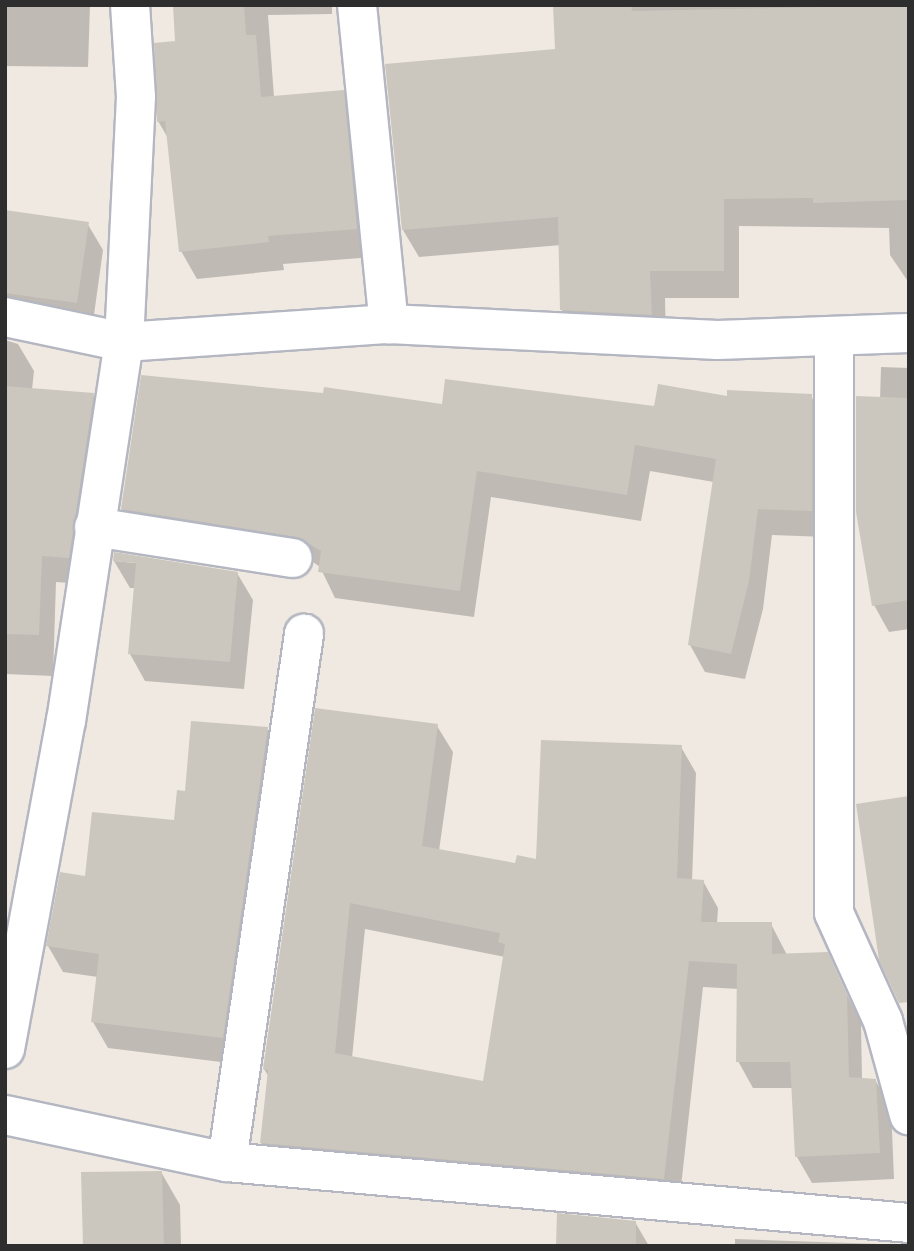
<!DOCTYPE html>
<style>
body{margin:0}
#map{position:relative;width:914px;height:1251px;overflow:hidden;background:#efe9e1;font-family:Karla,sans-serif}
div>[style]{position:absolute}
.shadow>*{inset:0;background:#0003}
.building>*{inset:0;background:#cbc7bf}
.roads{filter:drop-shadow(2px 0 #b4b7c1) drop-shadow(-2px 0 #b4b7c1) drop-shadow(0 2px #b4b7c1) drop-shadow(0 -2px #b4b7c1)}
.street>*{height:38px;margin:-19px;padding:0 19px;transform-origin:19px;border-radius:19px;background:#fff}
span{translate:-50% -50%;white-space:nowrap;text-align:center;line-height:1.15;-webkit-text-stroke:7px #fff;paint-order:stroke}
.frame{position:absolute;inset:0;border:7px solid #2e2e2e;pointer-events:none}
</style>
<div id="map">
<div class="shadow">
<div style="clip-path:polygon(5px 5px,90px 5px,88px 67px,5px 66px)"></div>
<div style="clip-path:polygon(175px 5px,332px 5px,332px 14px,268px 15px,274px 97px,343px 91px,359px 120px,373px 257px,283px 264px,284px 270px,197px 279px,181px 251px,168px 138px,158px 121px,176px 43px)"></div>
<div style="clip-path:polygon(555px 5px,909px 5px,909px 283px,890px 255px,889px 228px,739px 226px,739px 298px,665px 298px,666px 342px,578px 337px,562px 310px,561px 245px,419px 257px,403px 230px,557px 51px)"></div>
<div style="clip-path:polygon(5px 212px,87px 223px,103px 250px,92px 329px,5px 332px)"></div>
<div style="clip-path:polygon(5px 340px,18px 344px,34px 371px,32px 390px,93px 395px,108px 421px,83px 584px,56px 582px,53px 676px,5px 674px)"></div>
<div style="clip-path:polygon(881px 367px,909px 368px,909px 629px,889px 632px,874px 605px)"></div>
<div style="clip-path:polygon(811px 396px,826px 422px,826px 537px,772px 535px,763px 609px,745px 679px,705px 672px,690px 645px,714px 482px,650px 471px,641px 521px,491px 497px,474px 617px,335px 598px,320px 567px,313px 562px,138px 535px,122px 509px,444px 406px,655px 408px,729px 398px)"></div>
<div style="clip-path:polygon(114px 561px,237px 573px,253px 600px,244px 689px,145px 681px,130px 654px,135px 588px,130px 588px)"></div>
<div style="clip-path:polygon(evenodd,437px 726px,453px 752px,439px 851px,517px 865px,538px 861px,681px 747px,696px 773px,692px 881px,703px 881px,718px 908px,717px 924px,771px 924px,787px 955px,827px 954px,861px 1023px,862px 1080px,875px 1080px,891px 1107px,894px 1179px,812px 1183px,797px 1157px,793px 1088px,753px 1088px,738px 1061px,739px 989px,703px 987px,679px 1205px,277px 1169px,261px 1143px,269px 1077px,264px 1069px,437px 726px,365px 929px,505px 957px,485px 1083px,352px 1058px,365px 929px)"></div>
<div style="clip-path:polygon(267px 729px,282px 755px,237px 1064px,108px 1048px,93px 1022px,98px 977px,63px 972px,48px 946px,86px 878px,175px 822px,187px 793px)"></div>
<div style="clip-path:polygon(161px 1172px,180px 1205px,181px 1246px,84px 1246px)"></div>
<div style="clip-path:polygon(635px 1222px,649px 1246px,558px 1246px)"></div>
<div style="clip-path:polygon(735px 1239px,880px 1244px,881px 1246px,735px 1246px)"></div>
</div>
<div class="building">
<div style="clip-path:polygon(173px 5px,244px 5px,246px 35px,256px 35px,261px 97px,344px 90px,357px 229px,268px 236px,269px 242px,179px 252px,165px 121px,157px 122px,154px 43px,175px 41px)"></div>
<div style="clip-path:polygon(553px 5px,631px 5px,632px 11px,909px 5px,909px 200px,813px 203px,813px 198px,724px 199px,724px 271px,650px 271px,652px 315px,560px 310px,558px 217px,402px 230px,385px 64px,555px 49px)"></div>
<div style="clip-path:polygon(5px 210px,89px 222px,77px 303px,5px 293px)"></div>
<div style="clip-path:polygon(141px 375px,323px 393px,324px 387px,442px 404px,445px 379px,654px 406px,658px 384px,727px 396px,727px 390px,812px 394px,812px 511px,758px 509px,749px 581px,731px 654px,688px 645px,716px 459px,635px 445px,627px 495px,477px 471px,460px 591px,318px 572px,321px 551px,297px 537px,121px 509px)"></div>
<div style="clip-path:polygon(5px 386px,94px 393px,69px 558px,42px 556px,39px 635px,5px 634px)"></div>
<div style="clip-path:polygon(856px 396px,909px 398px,909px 600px,872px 606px,856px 512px)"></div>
<div style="clip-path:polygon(114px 552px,238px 572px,230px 662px,128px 654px,136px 563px,113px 561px)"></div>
<div style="clip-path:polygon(evenodd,315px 708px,438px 724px,422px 846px,515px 863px,517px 855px,536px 859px,541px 740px,682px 745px,677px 878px,704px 880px,701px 922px,772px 922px,772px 954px,828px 952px,847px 995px,849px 1077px,876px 1079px,880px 1153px,795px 1157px,790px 1062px,736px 1062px,737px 964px,689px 961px,664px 1179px,260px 1143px,268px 1070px,263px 1069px,315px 708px,350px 903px,500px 933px,498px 942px,505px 944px,483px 1081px,335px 1053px,350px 903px)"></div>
<div style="clip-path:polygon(191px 721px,268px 727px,223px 1038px,91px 1022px,99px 954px,46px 946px,60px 872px,85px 876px,92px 812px,174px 820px,177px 790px,185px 791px)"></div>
<div style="clip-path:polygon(909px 796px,909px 1002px,899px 1003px,879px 960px,856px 804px)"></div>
<div style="clip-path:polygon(162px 1171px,164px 1246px,83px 1246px,81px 1172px)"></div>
<div style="clip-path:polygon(557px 1213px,636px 1221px,636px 1246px,556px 1246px)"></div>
</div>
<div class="roads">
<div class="street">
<div style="left:357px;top:5px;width:321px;rotate:84.3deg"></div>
<div style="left:5px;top:317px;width:122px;rotate:11.9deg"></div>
<div style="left:124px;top:342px;width:266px;rotate:-3.9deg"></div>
<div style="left:389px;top:324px;width:329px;rotate:2.8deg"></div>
<div style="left:718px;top:340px;width:191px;rotate:-2.1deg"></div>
<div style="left:834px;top:336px;width:577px;rotate:90deg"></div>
<div style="left:834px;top:913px;width:119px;rotate:65.6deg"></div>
<div style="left:883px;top:1021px;width:98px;rotate:74.5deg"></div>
<div style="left:94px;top:527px;width:201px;rotate:8.9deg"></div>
<div style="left:5px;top:1049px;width:334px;rotate:-79.5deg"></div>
<div style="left:66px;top:721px;width:383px;rotate:-81.3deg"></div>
<div style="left:124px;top:342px;width:245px;rotate:-87.2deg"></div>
<div style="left:136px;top:97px;width:92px;rotate:-93.7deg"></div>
<div style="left:5px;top:1115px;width:227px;rotate:12deg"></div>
<div style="left:227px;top:1162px;width:685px;rotate:5.11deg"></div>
<div style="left:227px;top:1162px;width:534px;rotate:-81.7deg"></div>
</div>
</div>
<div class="frame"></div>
</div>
